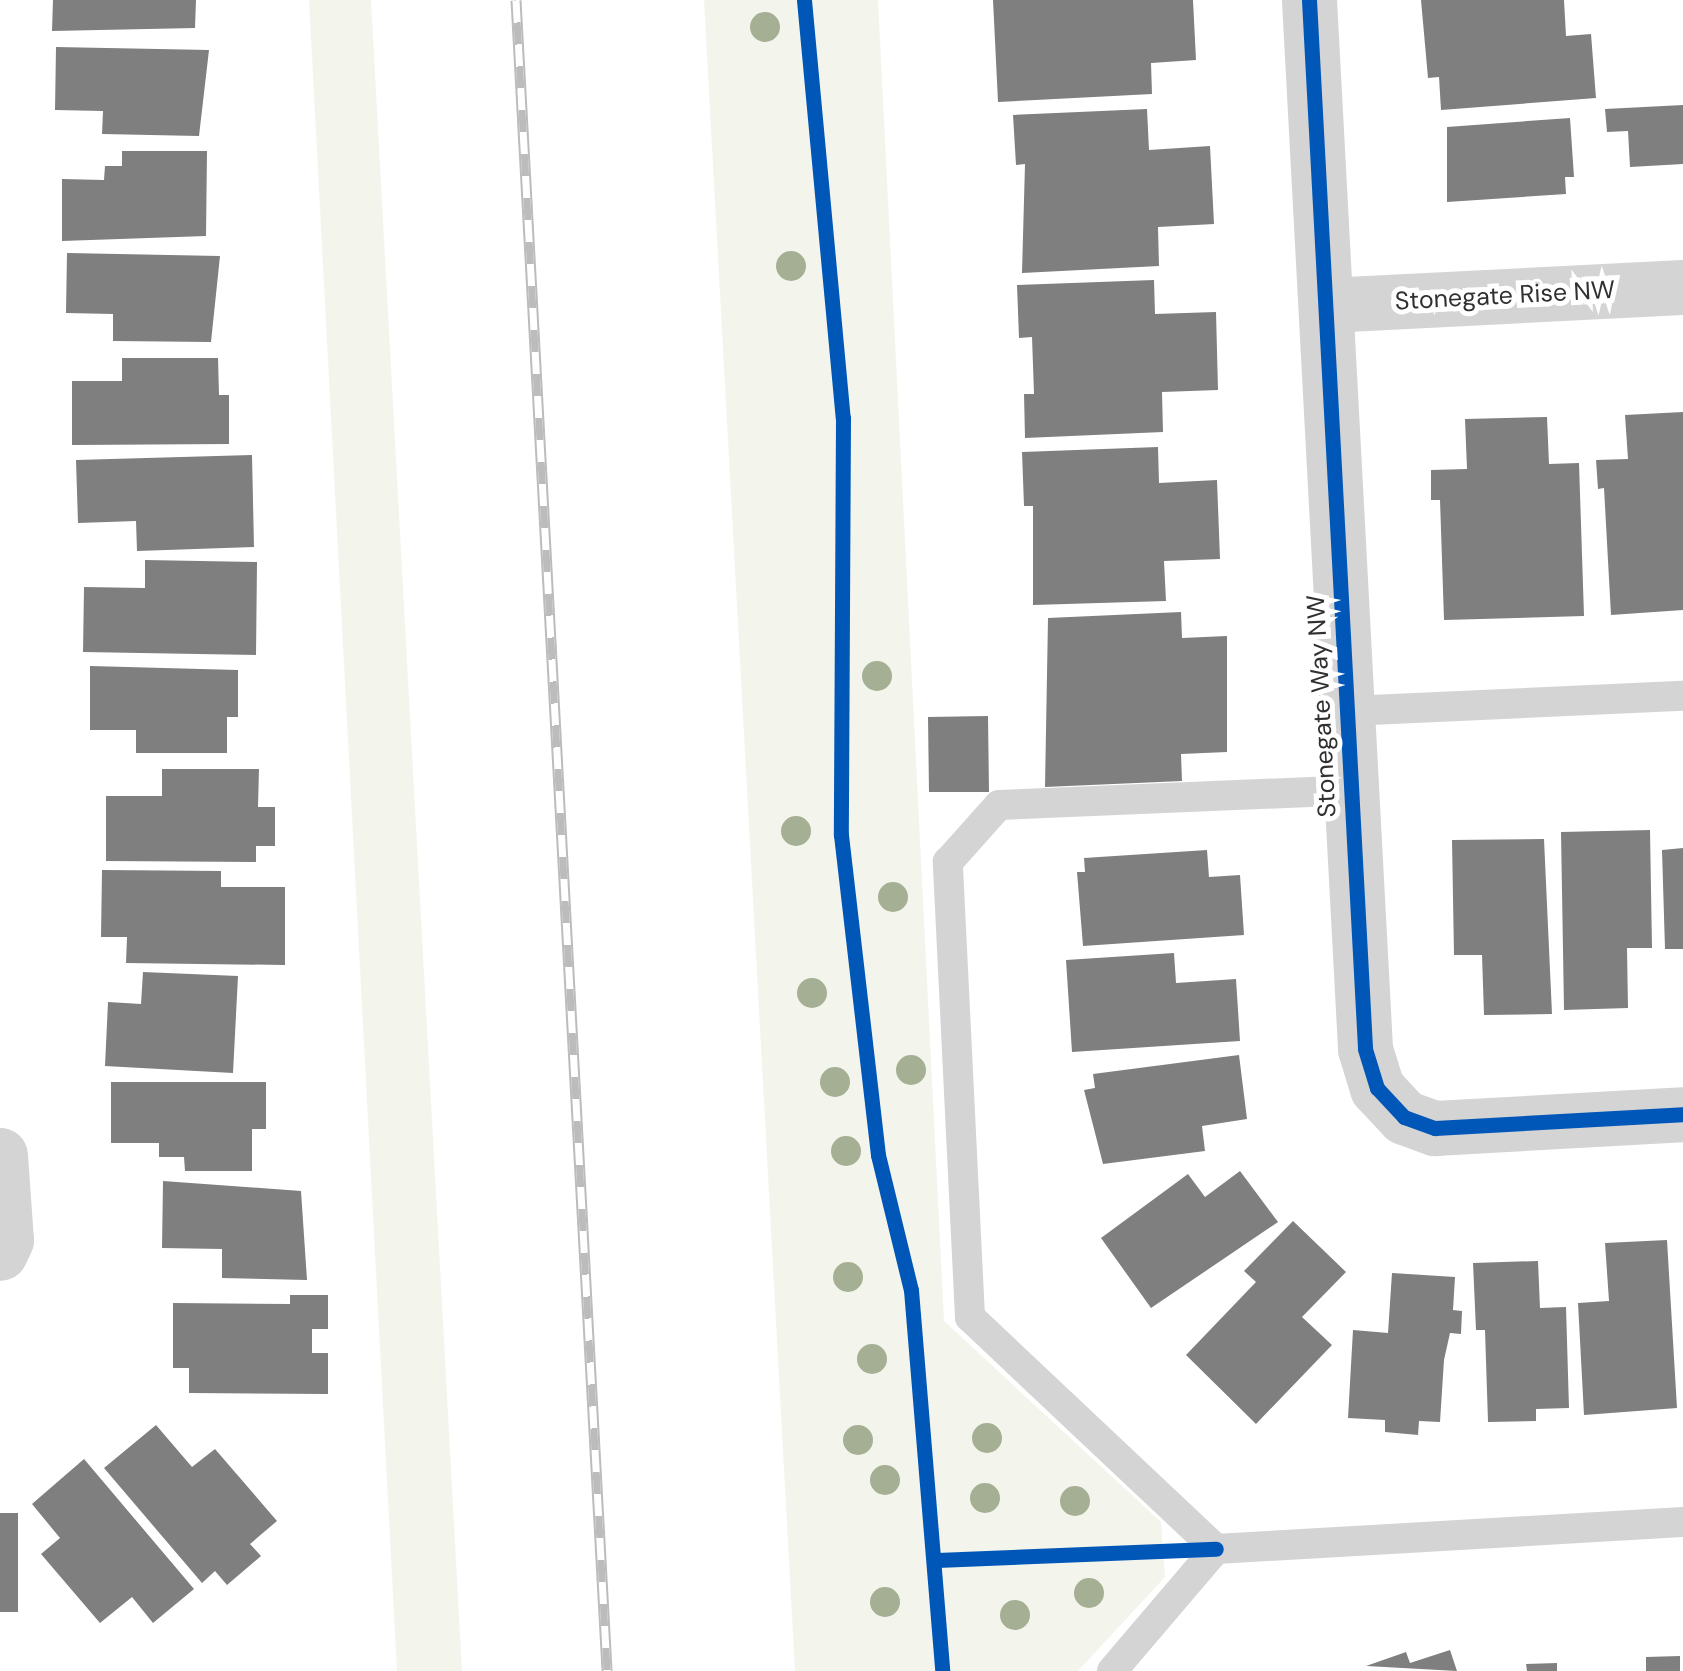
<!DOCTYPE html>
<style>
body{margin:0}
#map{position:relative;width:1683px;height:1671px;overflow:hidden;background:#fff;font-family:"DM Sans",sans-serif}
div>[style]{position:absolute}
.green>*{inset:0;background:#f3f5ec}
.building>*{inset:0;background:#7f7f7f}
.service>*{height:30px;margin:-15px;padding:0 15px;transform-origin:15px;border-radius:15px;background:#d4d4d4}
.minor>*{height:55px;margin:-27.5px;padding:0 27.5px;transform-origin:27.5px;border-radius:27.5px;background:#d4d4d4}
.rail>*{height:11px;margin-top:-5.5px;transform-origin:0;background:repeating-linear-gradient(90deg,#fff 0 22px,#bcbcbc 0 44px);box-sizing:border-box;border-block:2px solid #bcbcbc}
.cycleway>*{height:15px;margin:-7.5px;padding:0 7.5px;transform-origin:7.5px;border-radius:7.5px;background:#0057b8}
.trees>*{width:30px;height:30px;margin:-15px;border-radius:50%;background:#a5af93}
span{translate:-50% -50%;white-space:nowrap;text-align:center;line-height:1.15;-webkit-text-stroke:10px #fff;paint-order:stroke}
.street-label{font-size:25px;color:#303030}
</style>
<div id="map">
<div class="green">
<div style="clip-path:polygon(309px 0,371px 0,462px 1671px,397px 1671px)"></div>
<div style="clip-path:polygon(704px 0,878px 0,944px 1321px,1161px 1522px,1165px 1577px,1078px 1671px,795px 1671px)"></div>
</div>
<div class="building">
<div style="clip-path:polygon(53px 0,196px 0,195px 28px,52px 31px)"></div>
<div style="clip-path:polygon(993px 0,1193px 0,1196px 60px,1151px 63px,1152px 94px,998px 102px)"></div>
<div style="clip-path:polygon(1421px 0,1564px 0,1566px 36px,1591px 34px,1596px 98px,1441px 110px,1439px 77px,1428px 78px)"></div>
<div style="clip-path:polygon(56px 47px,209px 50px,199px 136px,102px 134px,103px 111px,55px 110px)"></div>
<div style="clip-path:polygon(1683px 105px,1683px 164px,1630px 167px,1628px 131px,1607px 132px,1605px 109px)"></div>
<div style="clip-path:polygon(1147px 109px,1149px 150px,1210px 146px,1214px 224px,1158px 227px,1159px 266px,1022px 273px,1025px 164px,1016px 165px,1013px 115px)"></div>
<div style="clip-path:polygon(1570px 118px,1574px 177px,1565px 177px,1566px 194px,1447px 202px,1447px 127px)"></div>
<div style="clip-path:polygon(122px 151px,207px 151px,206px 236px,62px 241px,62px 179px,104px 180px,105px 166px,122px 166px)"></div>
<div style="clip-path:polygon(67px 253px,220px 256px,211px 342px,113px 341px,113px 314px,66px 313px)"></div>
<div style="clip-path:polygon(1154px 280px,1155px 314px,1216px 312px,1218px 390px,1162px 392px,1163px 432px,1025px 438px,1024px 394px,1034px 394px,1032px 337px,1019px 338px,1017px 285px)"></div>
<div style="clip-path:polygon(122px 358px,218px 358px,219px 395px,229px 395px,229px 444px,72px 445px,72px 381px,122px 381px)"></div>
<div style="clip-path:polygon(1683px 412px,1683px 610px,1611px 615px,1604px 488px,1598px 489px,1596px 460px,1628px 459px,1625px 415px)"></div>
<div style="clip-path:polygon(1547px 417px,1549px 464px,1579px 463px,1584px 616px,1444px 620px,1440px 500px,1431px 500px,1431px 470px,1467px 469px,1465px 419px)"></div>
<div style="clip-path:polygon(1158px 447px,1159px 483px,1217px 480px,1220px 559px,1164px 561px,1166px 601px,1033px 605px,1033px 506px,1024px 506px,1022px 452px)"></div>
<div style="clip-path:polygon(252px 455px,254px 547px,137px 551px,136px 521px,78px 523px,76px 460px)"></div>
<div style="clip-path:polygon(145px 560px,257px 562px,256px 655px,83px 652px,84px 587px,145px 588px)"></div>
<div style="clip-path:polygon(1181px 612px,1182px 638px,1227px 636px,1227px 752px,1181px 754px,1182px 781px,1045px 787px,1048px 618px)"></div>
<div style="clip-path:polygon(90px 666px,238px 670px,238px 717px,227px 717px,227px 753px,136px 753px,136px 730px,90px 730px)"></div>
<div style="clip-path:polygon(988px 716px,989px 792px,929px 792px,928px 717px)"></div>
<div style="clip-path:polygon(162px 769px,259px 769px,258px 807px,275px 807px,275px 846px,256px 846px,256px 862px,106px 861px,106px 796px,162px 796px)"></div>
<div style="clip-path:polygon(1650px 830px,1652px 948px,1627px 948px,1628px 1008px,1564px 1010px,1561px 832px)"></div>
<div style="clip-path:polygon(1544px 839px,1552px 1014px,1484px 1015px,1482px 955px,1454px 955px,1452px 840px)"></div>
<div style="clip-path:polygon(1683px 848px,1683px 949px,1665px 949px,1662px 850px)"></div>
<div style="clip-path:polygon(1207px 850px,1209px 877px,1240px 875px,1244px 935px,1083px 946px,1077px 872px,1085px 872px,1084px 858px)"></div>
<div style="clip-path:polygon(102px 870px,221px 871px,221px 887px,285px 887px,285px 965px,126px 963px,127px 937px,101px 937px)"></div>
<div style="clip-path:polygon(1174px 953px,1176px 983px,1236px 979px,1240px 1041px,1072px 1052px,1066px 960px)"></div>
<div style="clip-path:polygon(143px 972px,238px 976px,233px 1073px,105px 1066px,108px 1002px,141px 1004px)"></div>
<div style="clip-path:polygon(1239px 1055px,1247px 1119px,1202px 1126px,1205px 1151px,1103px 1164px,1084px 1090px,1095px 1088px,1093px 1074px)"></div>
<div style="clip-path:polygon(111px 1082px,266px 1082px,266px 1129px,252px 1129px,252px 1171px,185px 1171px,184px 1157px,159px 1157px,159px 1143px,111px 1143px)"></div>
<div style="clip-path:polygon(1240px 1171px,1278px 1222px,1151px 1308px,1101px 1238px,1188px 1174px,1205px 1197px)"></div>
<div style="clip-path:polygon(163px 1181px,301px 1191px,307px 1280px,222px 1278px,222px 1249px,162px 1248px)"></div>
<div style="clip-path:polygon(1293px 1221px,1346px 1272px,1302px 1317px,1332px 1345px,1256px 1424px,1186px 1355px,1256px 1282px,1244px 1271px)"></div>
<div style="clip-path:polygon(1667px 1240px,1677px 1408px,1584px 1415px,1578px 1303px,1609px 1301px,1605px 1243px)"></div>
<div style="clip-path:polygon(1538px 1261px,1540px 1308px,1566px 1307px,1569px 1408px,1536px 1409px,1536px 1421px,1488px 1422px,1485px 1330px,1476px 1330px,1473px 1263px)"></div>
<div style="clip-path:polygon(1392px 1273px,1455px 1277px,1453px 1310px,1462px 1311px,1461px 1334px,1450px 1333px,1444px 1360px,1440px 1422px,1419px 1421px,1418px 1435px,1385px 1432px,1385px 1420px,1348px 1418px,1353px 1330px,1388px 1333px)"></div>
<div style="clip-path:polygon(290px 1295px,328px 1295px,328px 1329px,312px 1329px,312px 1353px,328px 1353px,328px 1394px,189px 1393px,189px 1368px,173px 1368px,173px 1303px,290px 1304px)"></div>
<div style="clip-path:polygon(156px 1425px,192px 1467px,215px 1449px,277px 1521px,250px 1544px,261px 1556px,227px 1585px,215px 1571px,202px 1583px,104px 1468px)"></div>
<div style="clip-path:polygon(84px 1459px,194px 1589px,153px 1623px,132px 1597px,100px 1623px,41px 1554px,60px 1538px,32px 1504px)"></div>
<div style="clip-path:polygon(0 1513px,18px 1513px,18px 1612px,0 1612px)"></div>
<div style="clip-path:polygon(1450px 1650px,1457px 1671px,1366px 1666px,1406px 1652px,1410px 1663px)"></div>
<div style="clip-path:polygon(1680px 1656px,1680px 1671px,1646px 1671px,1646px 1657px)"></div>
<div style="clip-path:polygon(1557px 1663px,1557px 1671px,1527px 1671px,1526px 1664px)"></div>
</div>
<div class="service">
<div style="left:1348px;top:711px;width:335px;rotate:-2.6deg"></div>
<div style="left:1216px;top:1549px;width:338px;rotate:-136.7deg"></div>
<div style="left:970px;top:1317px;width:456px;rotate:-92.8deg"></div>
<div style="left:948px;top:862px;width:76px;rotate:-48.2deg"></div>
<div style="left:999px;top:805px;width:352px;rotate:-2.4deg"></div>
<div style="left:1112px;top:1671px;width:160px;rotate:-49.6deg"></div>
<div style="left:1216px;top:1549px;width:468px;rotate:-3.3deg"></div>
</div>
<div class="minor">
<div style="left:1309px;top:0;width:1050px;rotate:86.94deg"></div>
<div style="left:1365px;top:1049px;width:41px;rotate:72.9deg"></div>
<div style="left:1377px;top:1088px;width:40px;rotate:47deg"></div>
<div style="left:1404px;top:1117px;width:33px;rotate:20deg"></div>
<div style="left:1435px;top:1128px;width:248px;rotate:-3.2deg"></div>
<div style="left:1327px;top:305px;width:356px;rotate:-2.9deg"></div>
<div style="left:0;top:1155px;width:85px;rotate:86deg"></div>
<div style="left:6px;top:1240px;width:14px;rotate:115deg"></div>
</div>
<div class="rail">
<div style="left:516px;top:0;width:1673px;rotate:86.88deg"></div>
</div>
<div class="cycleway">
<div style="left:804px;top:0;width:420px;rotate:84.7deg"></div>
<div style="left:843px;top:418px;width:417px;rotate:90.3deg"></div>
<div style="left:841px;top:835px;width:322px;rotate:83.4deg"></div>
<div style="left:878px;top:1155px;width:139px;rotate:76.3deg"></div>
<div style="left:911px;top:1290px;width:382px;rotate:85.3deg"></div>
<div style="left:1309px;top:0;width:1050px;rotate:86.94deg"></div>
<div style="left:1365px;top:1049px;width:41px;rotate:72.9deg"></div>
<div style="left:1377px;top:1088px;width:40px;rotate:47deg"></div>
<div style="left:1404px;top:1117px;width:33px;rotate:20deg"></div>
<div style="left:1435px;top:1128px;width:248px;rotate:-3.2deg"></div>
<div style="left:937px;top:1560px;width:279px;rotate:-2.3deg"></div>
</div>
<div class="trees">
<div style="left:765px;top:27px"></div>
<div style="left:791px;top:266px"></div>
<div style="left:877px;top:676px"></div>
<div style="left:796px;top:831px"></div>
<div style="left:893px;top:897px"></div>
<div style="left:812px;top:993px"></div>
<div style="left:911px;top:1070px"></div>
<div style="left:835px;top:1082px"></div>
<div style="left:846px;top:1151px"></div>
<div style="left:848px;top:1277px"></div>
<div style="left:872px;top:1359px"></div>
<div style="left:987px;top:1438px"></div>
<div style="left:858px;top:1440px"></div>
<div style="left:885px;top:1480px"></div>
<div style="left:985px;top:1498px"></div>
<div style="left:1075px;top:1501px"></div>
<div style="left:1089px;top:1593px"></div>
<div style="left:885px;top:1602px"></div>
<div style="left:1015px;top:1615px"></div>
</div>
<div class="street-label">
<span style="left:1505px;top:296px;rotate:-3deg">Stonegate Rise NW</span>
<span style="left:1322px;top:706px;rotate:-93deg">Stonegate Way NW</span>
</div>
</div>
